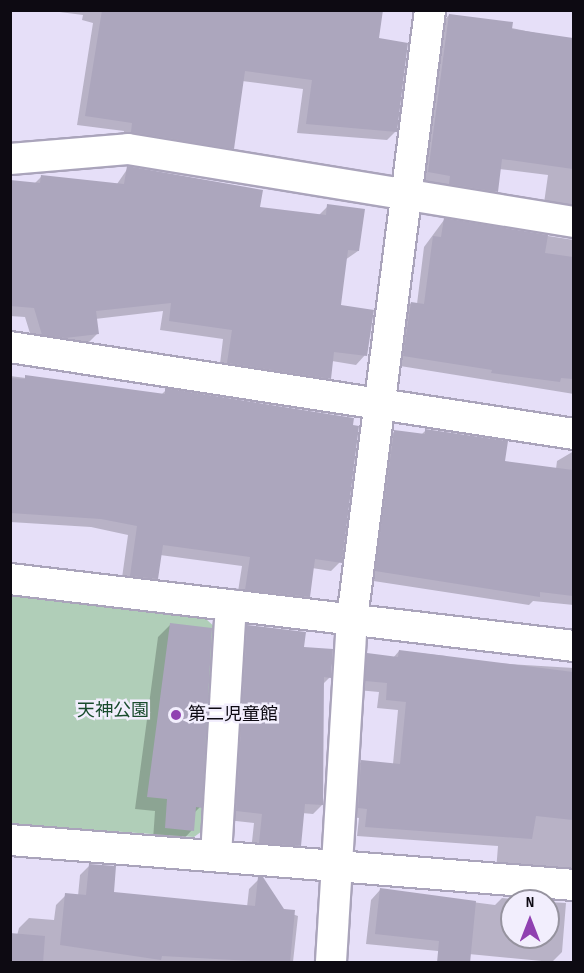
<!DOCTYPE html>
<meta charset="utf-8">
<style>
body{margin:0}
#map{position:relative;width:584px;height:973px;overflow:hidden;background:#e6dff8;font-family:"Sofia Sans Condensed","Noto Sans JP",sans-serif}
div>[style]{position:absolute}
.green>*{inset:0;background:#b0ceb8}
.shadow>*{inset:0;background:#0003}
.building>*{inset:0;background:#aca6bd}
.roads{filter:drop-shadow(2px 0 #aaa4bb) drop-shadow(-2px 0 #aaa4bb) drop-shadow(0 2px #aaa4bb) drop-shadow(0 -2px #aaa4bb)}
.street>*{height:30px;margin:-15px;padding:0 15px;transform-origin:15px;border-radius:15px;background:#fff}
.dots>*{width:16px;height:16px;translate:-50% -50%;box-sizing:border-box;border:3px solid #f2eefd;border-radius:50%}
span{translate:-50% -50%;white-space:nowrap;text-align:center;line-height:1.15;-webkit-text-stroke:5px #f2eefd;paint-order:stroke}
.park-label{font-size:18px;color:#194c2d}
.poi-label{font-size:18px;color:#0d0a12}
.left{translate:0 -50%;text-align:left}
.frame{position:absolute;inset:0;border:12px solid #0d0a12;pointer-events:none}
.north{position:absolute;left:500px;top:889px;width:60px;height:60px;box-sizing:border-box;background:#f2eefd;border:2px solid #96939f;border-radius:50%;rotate:0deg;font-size:16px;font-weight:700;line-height:24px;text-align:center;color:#0d0a12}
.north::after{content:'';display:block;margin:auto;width:21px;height:27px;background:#9041b1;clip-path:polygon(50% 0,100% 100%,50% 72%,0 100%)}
</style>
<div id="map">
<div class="green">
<div style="clip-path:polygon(10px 595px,206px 619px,218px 630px,209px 826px,194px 837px,11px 824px)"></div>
</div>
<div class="shadow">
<div style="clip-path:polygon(44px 10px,382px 10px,377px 40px,396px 131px,387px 140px,297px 133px,303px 89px,242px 81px,233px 148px,224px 157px,123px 141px,124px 131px,77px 125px,93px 23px,82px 20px,83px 15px)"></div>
<div style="clip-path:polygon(449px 15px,574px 41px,574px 217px,543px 210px,548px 175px,499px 169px,496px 191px,487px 201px,440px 193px,442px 185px,419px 181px,440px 25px)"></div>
<div style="clip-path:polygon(128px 168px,259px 208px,318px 216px,328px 206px,358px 251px,345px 260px,339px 307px,365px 355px,356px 365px,332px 361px,329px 378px,320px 388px,219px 372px,223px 339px,160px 330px,163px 311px,95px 319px,97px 334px,88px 343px,55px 347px,33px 343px,25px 317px,10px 316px,10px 182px,34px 184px,41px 177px,117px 184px)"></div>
<div style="clip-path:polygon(444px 220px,574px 240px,574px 394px,394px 365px,402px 313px,411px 303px,417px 304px,424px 247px)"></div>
<div style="clip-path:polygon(10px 376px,161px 395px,166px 390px,340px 562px,331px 571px,312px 568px,309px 597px,300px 606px,237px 598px,242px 566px,160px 555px,157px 579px,148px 588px,121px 585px,128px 535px,91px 527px,10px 522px)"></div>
<div style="clip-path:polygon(426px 430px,503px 462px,556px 469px,557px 461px,574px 451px,574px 605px,533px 601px,529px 605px,367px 580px,385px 441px,394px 432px,421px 435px)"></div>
<div style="clip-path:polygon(171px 624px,200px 807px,194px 813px,192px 830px,180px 843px,153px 840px,155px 811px,135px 809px,158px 637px)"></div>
<div style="clip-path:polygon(248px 626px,302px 648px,330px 677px,323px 684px,322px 805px,313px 814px,302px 813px,299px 845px,290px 855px,251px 851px,254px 823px,227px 820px,238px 635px)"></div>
<div style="clip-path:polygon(399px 651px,446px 656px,445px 660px,574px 668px,574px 880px,496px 871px,498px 846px,357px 836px,359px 818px,349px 817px,352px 771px,361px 762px,393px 764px,398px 710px,377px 708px,379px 692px,357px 690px,359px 664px,368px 655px,393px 658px)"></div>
<div style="clip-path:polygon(90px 865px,112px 894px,247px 907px,249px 889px,259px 879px,283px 911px,298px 916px,293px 962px,10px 962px,19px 928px,29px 918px,54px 920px,56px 905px,66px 895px,78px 896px,80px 875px)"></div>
<div style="clip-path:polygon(380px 890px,495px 905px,502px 898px,539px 901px,512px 901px,512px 937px,548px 937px,548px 902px,566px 903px,562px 952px,552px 962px,366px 944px,371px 900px)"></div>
</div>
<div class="building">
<div style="clip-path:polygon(102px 10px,383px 10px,379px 38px,408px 43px,397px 132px,306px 124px,312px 80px,245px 71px,234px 149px,131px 132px,132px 123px,85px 116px)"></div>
<div style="clip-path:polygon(449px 14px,513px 22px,512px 29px,573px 38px,573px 169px,502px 159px,498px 192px,449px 184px,450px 176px,428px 172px)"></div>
<div style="clip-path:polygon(127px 166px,263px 190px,260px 207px,326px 215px,327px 204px,365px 209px,359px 251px,348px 250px,341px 305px,374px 310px,367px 356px,334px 352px,331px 379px,227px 363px,232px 330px,169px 321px,171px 303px,96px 311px,99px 334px,65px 338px,42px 335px,34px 308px,10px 306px,10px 180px,40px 183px,41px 175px,124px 184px)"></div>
<div style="clip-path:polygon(444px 218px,548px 235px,545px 253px,573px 257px,573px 379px,561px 378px,560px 382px,491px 373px,492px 370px,403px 356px,411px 302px,424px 304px,433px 236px,441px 237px)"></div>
<div style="clip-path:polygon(25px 375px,165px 394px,165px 388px,354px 418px,353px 425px,359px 426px,342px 563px,315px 559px,310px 597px,245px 590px,250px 557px,163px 545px,158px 579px,130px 576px,137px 526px,101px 519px,10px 513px,10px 378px,25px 379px)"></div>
<div style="clip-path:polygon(425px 429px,508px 441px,505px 461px,573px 470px,573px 596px,540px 592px,540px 597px,375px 571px,394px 430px,425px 434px)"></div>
<div style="clip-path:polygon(170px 623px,212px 628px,202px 808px,196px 807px,194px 831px,165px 828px,167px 799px,147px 797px)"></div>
<div style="clip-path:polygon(247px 625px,306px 632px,304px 647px,333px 649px,331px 678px,324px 677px,323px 805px,305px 804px,301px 846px,259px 843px,262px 814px,236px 811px)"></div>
<div style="clip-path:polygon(399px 650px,573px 672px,573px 820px,536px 816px,532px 839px,365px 827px,367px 809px,358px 808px,361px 760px,400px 764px,406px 702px,386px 700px,387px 683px,365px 681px,367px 653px,398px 657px)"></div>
<div style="clip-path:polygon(89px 864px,116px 866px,114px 892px,255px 906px,258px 877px,263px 877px,284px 909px,295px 910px,290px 963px,162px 956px,161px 960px,60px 945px,65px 893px,86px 895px)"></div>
<div style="clip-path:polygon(380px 888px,476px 901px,470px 963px,437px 963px,439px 941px,375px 934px)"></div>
<div style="clip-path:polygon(10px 933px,45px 936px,43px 963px,10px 963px)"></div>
</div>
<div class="roads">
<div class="street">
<div style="left:10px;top:159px;width:118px;rotate:-4.8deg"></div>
<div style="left:128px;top:149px;width:452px;rotate:9.3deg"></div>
<div style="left:10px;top:347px;width:571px;rotate:8.77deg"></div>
<div style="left:10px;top:579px;width:568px;rotate:6.77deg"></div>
<div style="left:10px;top:840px;width:566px;rotate:4.56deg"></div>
<div style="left:216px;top:856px;width:251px;rotate:-86.6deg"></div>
<div style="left:331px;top:962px;width:344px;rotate:-86.5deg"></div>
<div style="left:352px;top:619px;width:614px;rotate:-82.7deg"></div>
</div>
</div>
<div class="dots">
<div style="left:176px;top:715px;background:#9041b1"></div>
</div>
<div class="park-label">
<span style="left:113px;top:711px">天神公園</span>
</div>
<div class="poi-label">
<span class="left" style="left:188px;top:715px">第二児童館</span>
</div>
<div class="frame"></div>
<div class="north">N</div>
</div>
